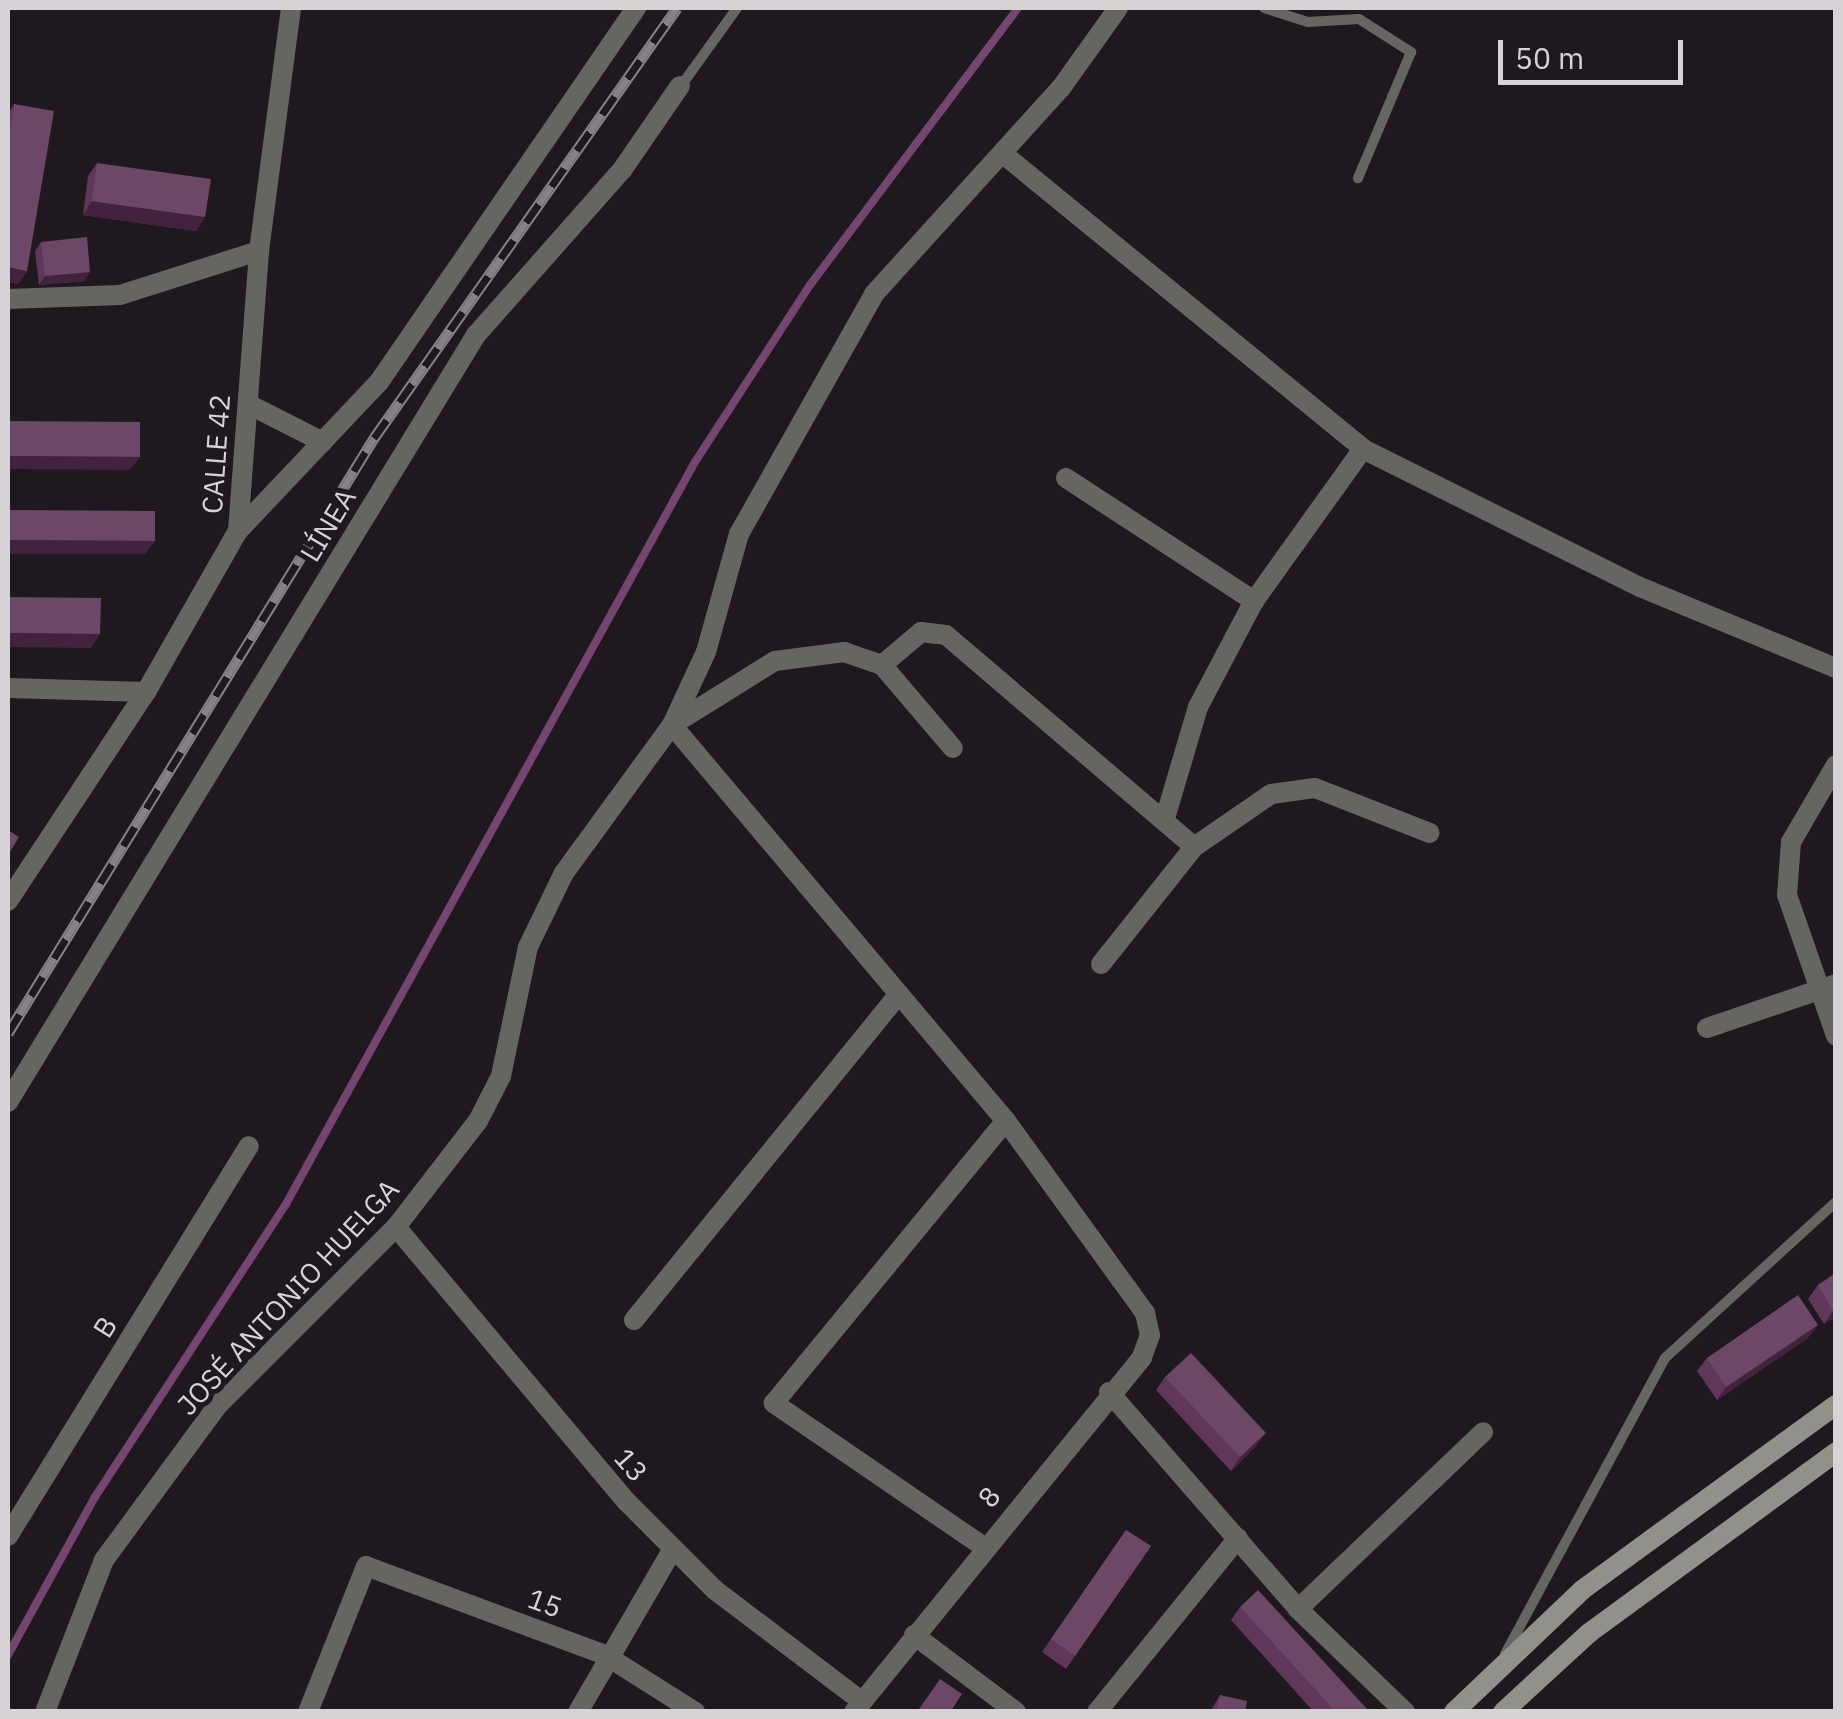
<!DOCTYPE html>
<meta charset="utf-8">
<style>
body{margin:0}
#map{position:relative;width:1843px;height:1719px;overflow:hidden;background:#20181f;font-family:"IBM Plex Sans",sans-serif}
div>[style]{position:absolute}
.stream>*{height:8px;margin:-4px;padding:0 4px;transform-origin:4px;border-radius:4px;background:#74466f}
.service>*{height:10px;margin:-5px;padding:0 5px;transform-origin:5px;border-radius:5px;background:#656661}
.minor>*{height:20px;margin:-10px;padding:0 10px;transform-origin:10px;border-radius:10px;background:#656661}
.secondary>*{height:20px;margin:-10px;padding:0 10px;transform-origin:10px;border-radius:10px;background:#90918a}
.rail>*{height:11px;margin-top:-5.5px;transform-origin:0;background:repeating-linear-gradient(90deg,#20181f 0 22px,#878186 0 44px);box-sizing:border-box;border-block:2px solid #878186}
.wall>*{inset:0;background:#60365b}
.shaded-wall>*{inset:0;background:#41233e}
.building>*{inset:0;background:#6d4768}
span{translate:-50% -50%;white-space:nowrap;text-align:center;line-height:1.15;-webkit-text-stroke:10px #20181f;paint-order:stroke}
.street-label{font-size:28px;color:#d7d2d6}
.frame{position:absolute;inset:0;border:10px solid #d7d2d6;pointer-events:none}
.scale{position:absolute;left:1498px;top:40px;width:185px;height:45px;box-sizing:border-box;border:5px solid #d7d2d6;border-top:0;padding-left:12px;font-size:30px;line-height:35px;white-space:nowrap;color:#d7d2d6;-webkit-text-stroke:8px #20181f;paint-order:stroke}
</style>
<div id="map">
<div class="stream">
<div style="left:8px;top:1655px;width:180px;rotate:-61.2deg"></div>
<div style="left:95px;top:1497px;width:350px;rotate:-56.9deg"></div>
<div style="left:286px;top:1204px;width:847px;rotate:-61.14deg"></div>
<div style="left:695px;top:462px;width:211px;rotate:-57deg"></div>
<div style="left:810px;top:285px;width:346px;rotate:-53.1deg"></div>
</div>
<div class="service">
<div style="left:1264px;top:8px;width:46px;rotate:17.7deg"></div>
<div style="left:1308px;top:22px;width:51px;rotate:-3.4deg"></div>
<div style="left:1359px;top:19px;width:62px;rotate:32.4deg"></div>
<div style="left:1411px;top:52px;width:137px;rotate:112.8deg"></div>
<div style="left:681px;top:86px;width:96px;rotate:-54.3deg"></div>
<div style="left:1505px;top:1654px;width:336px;rotate:-61.6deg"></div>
<div style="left:1665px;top:1358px;width:231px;rotate:-42.4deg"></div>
</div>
<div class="minor">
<div style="left:1002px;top:153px;width:467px;rotate:39.3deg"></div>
<div style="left:1363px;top:449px;width:309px;rotate:26.5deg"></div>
<div style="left:1640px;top:587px;width:212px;rotate:22.5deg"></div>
<div style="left:8px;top:299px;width:112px;rotate:-2deg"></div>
<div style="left:120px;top:295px;width:146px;rotate:-17.6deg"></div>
<div style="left:248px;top:404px;width:84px;rotate:26.9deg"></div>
<div style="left:1066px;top:478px;width:225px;rotate:33.2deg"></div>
<div style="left:238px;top:531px;width:205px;rotate:-46.6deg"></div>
<div style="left:379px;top:382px;width:454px;rotate:-55.5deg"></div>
<div style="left:882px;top:665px;width:51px;rotate:-40.2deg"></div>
<div style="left:921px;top:632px;width:25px;rotate:7deg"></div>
<div style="left:946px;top:635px;width:326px;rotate:40.5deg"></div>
<div style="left:8px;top:688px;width:138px;rotate:1.7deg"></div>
<div style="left:1836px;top:765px;width:89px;rotate:120.3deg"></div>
<div style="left:1791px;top:842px;width:53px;rotate:94.3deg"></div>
<div style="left:1787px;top:895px;width:149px;rotate:70.8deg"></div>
<div style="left:1166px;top:815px;width:113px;rotate:-73.5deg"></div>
<div style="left:1198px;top:707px;width:120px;rotate:-62.2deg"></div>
<div style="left:1254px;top:601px;width:187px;rotate:-54.4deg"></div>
<div style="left:8px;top:901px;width:250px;rotate:-56.6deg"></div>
<div style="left:146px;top:692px;width:185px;rotate:-60.3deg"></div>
<div style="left:238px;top:531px;width:281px;rotate:-85.7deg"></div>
<div style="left:259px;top:251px;width:245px;rotate:-82.5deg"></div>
<div style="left:1101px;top:964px;width:149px;rotate:-51.5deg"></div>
<div style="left:1194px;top:847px;width:93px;rotate:-34.5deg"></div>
<div style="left:1271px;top:794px;width:44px;rotate:-7.8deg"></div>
<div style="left:1315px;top:788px;width:123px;rotate:21.4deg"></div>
<div style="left:1707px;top:1028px;width:136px;rotate:-18.8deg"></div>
<div style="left:8px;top:1102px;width:899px;rotate:-58.61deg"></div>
<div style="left:476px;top:335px;width:220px;rotate:-48.5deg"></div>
<div style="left:622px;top:170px;width:102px;rotate:-55.4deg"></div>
<div style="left:396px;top:1227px;width:358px;rotate:50deg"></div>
<div style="left:626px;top:1501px;width:126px;rotate:45deg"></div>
<div style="left:715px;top:1590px;width:183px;rotate:37.2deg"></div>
<div style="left:634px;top:1320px;width:417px;rotate:-50.9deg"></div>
<div style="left:1109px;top:1392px;width:288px;rotate:48.9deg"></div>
<div style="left:1298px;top:1609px;width:149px;rotate:43.9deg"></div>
<div style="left:8px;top:1536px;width:458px;rotate:-58.3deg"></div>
<div style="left:984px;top:1547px;width:255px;rotate:-145.6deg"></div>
<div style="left:774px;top:1403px;width:365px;rotate:-50.6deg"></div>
<div style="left:1298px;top:1609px;width:256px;rotate:-43.7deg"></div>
<div style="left:914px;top:1635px;width:128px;rotate:37deg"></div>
<div style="left:45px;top:1712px;width:163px;rotate:-68.8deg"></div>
<div style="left:104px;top:1560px;width:191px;rotate:-53.7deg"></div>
<div style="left:217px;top:1406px;width:253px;rotate:-45deg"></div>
<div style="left:396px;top:1227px;width:134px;rotate:-52.3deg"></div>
<div style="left:478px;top:1121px;width:51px;rotate:-62.9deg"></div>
<div style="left:501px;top:1076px;width:132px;rotate:-78.2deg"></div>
<div style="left:528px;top:947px;width:82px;rotate:-64.1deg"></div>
<div style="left:564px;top:873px;width:183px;rotate:-53.9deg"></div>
<div style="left:672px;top:725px;width:81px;rotate:-65deg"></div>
<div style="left:706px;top:652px;width:123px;rotate:-74.4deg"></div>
<div style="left:739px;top:534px;width:275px;rotate:-60.6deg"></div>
<div style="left:874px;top:294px;width:278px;rotate:-47.8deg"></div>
<div style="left:1061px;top:88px;width:98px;rotate:-54.5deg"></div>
<div style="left:308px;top:1712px;width:157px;rotate:-68.3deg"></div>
<div style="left:366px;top:1566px;width:255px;rotate:20.4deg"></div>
<div style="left:605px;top:1655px;width:107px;rotate:32.3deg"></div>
<div style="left:578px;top:1712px;width:189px;rotate:-59.8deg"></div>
<div style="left:854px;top:1712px;width:457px;rotate:-50.9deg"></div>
<div style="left:1142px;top:1357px;width:23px;rotate:-70deg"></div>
<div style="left:1150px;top:1335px;width:23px;rotate:-103deg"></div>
<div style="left:1145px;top:1313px;width:237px;rotate:-125.9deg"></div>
<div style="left:1006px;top:1121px;width:518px;rotate:-130.15deg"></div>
<div style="left:672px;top:725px;width:121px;rotate:-31.9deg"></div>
<div style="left:775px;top:661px;width:70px;rotate:-7.4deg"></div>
<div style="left:844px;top:652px;width:40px;rotate:18.9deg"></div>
<div style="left:882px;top:665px;width:109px;rotate:49.5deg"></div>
<div style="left:1097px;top:1712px;width:224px;rotate:-51deg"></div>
</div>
<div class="secondary">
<div style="left:1454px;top:1712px;width:177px;rotate:-43.6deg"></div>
<div style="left:1582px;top:1590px;width:314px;rotate:-36.1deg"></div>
<div style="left:1503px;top:1712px;width:117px;rotate:-42.6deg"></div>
<div style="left:1589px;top:1633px;width:306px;rotate:-36.2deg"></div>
</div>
<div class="rail">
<div style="left:8px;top:1033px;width:699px;rotate:-58.4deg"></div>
<div style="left:374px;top:438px;width:526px;rotate:-54.83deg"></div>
</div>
<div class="wall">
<div style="clip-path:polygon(14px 104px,27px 271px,18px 284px,8px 282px,8px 114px)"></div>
<div style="clip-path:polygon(97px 163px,205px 217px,196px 231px,83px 215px,88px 176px)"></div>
<div style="clip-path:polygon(41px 242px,90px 272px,84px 281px,39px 285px,35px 251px)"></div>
<div style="clip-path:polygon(1836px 1273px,1836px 1316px,1824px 1324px,1808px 1299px,1818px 1285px)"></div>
<div style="clip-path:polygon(1808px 1338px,1717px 1400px,1697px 1371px,1707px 1358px)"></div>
<div style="clip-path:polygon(1165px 1377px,1256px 1446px,1231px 1471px,1156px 1390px)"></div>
<div style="clip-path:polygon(1126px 1530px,1151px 1546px,1066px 1669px,1042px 1652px)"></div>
<div style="clip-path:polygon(1240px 1607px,1366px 1712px,1314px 1712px,1231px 1620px)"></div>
<div style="clip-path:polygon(1220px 1695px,1245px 1712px,1210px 1712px)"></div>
</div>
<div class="shaded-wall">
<div style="clip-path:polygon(92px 201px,205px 217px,196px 231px,83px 215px)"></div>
<div style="clip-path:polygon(8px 267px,27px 271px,18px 284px,8px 282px)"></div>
<div style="clip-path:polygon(90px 272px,84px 281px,39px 285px,45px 276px)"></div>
<div style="clip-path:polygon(8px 456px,140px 457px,130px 470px,8px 469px)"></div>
<div style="clip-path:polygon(8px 540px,155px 541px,145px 554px,8px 554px)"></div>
<div style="clip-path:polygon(8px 633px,100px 634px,91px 648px,8px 647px)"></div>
<div style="clip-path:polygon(1836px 1309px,1836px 1316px,1824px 1324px,1833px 1311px)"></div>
<div style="clip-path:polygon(1818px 1325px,1808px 1338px,1717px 1400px,1726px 1387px)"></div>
<div style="clip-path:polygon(1266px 1433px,1256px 1446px,1231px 1471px,1240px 1457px)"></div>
</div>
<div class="building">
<div style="clip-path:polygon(14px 104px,54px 111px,27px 271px,8px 267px,8px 143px)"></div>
<div style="clip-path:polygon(97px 163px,211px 179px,205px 217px,92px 201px)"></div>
<div style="clip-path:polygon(87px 237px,90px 272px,45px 276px,41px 242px)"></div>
<div style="clip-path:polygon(8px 421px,140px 422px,140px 457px,8px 456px)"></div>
<div style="clip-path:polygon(8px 510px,155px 511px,155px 541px,8px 540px)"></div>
<div style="clip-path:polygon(8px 597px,101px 598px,100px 634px,8px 633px)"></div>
<div style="clip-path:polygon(8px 830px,19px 837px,8px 855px)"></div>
<div style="clip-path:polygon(1836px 1273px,1836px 1309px,1833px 1311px,1818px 1285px)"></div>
<div style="clip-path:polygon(1798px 1295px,1818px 1325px,1726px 1387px,1707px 1358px)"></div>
<div style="clip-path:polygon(1191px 1353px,1266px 1433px,1240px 1457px,1165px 1377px)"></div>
<div style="clip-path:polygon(1126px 1530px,1151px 1546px,1075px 1656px,1051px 1639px)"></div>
<div style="clip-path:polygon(1258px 1590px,1368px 1710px,1366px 1712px,1336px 1712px,1240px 1607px)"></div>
<div style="clip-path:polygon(940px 1679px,962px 1694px,950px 1712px,917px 1712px)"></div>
<div style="clip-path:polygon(1220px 1695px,1247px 1701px,1245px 1712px,1216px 1712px)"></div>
</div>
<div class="street-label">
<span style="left:216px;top:454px;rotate:-86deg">CALLE 42</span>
<span style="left:328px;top:525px;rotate:-59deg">LÍNEA</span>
<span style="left:288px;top:1297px;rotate:-47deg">JOSÉ ANTONIO HUELGA</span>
<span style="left:105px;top:1327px;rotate:-58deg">B</span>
<span style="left:631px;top:1465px;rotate:49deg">13</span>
<span style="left:989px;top:1497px;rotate:-51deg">8</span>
<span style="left:545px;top:1603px;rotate:20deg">15</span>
</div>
<div class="frame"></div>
<div class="scale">50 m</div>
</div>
